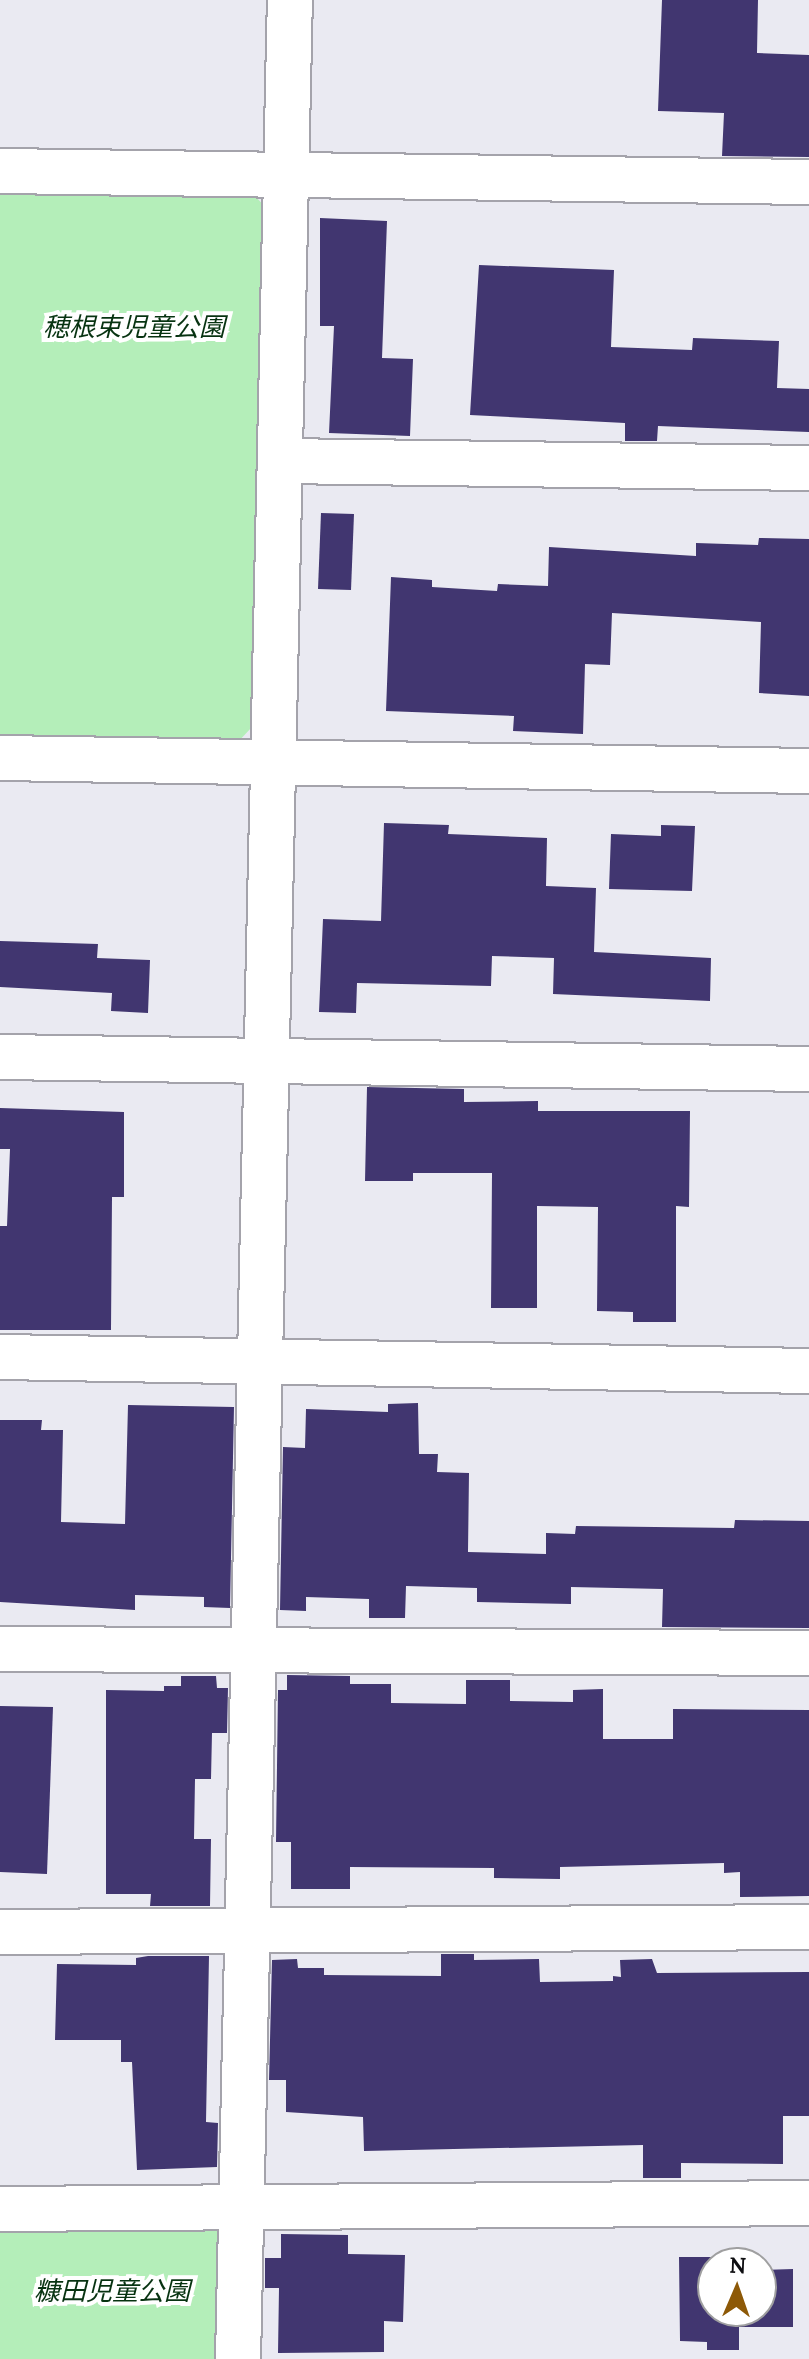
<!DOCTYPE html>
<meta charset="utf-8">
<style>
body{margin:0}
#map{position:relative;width:809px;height:2359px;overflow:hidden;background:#eaeaf2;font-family:Lora,"Noto Sans JP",serif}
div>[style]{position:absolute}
.green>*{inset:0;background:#b4eeb9}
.building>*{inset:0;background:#413670}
.roads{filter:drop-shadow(2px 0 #a4a3ab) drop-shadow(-2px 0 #a4a3ab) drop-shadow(0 2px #a4a3ab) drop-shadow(0 -2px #a4a3ab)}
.minor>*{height:44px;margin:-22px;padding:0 22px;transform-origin:22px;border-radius:22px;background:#fff}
span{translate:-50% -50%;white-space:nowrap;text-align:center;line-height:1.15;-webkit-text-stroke:8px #fff;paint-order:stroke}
.park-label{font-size:26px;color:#073311;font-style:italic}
.north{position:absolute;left:697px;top:2247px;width:80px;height:80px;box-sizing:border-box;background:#fff;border:2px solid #9f9fa0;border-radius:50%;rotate:2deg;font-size:22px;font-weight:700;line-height:32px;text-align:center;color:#0e0e11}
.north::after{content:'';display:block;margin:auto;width:28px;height:36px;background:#8d5907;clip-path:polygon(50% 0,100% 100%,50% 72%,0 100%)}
</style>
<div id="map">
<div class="green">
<div style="clip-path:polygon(0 186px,252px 193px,272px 214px,252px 727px,236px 744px,0 741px)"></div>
<div style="clip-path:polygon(216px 2222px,225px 2234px,224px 2359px,0 2359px,0 2223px)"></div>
</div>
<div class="building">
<div style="clip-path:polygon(662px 0,758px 0,757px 53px,809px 55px,809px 157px,722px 156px,724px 113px,658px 111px)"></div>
<div style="clip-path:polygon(320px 218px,387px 221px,382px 358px,413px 359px,410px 436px,329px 433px,334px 326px,320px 326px)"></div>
<div style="clip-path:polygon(479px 265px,614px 270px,611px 347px,692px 350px,693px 338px,779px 341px,777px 388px,809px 389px,809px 432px,658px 426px,657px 441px,625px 441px,625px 423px,470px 415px)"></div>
<div style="clip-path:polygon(321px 513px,354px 514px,351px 590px,318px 589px)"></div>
<div style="clip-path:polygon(759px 538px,809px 539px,809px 696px,759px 693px,761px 622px,612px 613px,610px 665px,585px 664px,583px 734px,513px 731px,514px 716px,386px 711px,391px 577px,432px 580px,432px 587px,497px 591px,498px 584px,548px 586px,549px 547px,696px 556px,696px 543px,758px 545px)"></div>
<div style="clip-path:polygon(384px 823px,449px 825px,448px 834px,547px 838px,546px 886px,596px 888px,594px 952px,711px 958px,710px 1001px,553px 994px,554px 958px,492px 956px,491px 986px,357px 983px,356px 1013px,319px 1012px,323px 919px,381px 921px)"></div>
<div style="clip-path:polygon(661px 825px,695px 826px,692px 891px,609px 889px,611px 834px,661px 836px)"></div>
<div style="clip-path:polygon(0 941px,98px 944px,97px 958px,150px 960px,148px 1013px,111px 1011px,112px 993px,0 987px)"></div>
<div style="clip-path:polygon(367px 1087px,464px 1089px,464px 1102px,538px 1101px,538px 1111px,690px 1111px,689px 1207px,676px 1206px,676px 1322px,633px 1322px,633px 1312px,597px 1311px,598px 1207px,537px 1206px,537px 1308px,491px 1308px,492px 1173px,413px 1173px,413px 1181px,365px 1181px)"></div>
<div style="clip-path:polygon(0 1108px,124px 1112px,124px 1197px,112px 1197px,111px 1330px,0 1330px,0 1226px,7px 1226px,10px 1149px,0 1149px)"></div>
<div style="clip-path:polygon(418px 1403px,419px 1454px,438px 1454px,437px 1472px,469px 1473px,468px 1552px,546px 1554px,546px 1533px,575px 1534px,576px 1526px,734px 1528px,735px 1520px,809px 1521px,809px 1628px,662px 1627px,663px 1589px,571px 1587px,571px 1604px,477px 1602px,477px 1588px,406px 1586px,405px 1618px,369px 1618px,369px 1599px,306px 1597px,306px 1611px,280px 1610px,283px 1447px,305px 1448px,306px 1409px,388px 1412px,388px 1404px)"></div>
<div style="clip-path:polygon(128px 1405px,234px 1407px,230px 1608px,204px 1607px,204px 1597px,135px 1595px,135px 1610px,0 1602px,0 1420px,42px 1420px,41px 1430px,63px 1430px,61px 1522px,125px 1524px)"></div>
<div style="clip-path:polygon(287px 1675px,350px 1676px,350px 1684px,391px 1684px,391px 1703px,466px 1704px,466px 1680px,510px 1680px,510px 1701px,573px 1702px,573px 1690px,603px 1689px,603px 1739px,673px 1739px,673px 1709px,809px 1710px,809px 1896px,740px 1897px,740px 1872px,724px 1873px,724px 1863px,560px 1867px,560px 1879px,494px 1878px,494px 1868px,350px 1867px,350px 1889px,291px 1889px,291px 1842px,276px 1842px,278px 1690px,287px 1690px)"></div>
<div style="clip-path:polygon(181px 1676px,216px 1676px,217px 1688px,228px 1688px,227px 1733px,212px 1733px,211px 1779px,195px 1779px,194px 1839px,211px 1839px,210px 1906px,150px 1906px,151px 1894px,106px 1894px,106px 1690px,164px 1691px,164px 1686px,181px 1686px)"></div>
<div style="clip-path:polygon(0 1706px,53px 1707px,47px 1874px,0 1872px)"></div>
<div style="clip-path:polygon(441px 1954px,474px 1954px,474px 1960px,539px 1959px,540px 1982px,613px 1981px,613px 1976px,621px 1977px,620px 1960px,652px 1959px,657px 1973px,809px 1972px,809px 2116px,783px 2116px,783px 2164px,681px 2163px,681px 2178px,643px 2178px,643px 2145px,364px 2151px,363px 2117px,286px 2112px,286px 2080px,269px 2080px,272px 1960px,297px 1959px,298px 1968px,324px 1968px,324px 1975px,441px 1976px)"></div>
<div style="clip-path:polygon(148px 1956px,209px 1956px,206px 2122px,218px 2123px,217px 2167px,137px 2170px,132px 2062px,121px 2062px,121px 2040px,55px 2040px,57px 1964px,136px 1965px,136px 1958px)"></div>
<div style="clip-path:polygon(281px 2234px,348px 2235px,348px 2254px,405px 2255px,403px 2322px,384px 2321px,384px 2352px,278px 2353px,279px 2288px,265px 2288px,265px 2258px,281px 2258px)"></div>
<div style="clip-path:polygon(679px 2257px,739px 2257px,739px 2263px,713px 2263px,713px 2311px,761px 2311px,761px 2270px,793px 2269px,793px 2327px,739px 2327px,739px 2350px,707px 2350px,707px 2342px,680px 2341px)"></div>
</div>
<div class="roads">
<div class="minor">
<div style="left:0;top:171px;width:809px;rotate:0.78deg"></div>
<div style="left:280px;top:461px;width:529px;rotate:0.76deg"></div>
<div style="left:0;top:758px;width:809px;rotate:0.92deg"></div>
<div style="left:0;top:1057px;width:809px;rotate:0.85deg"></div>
<div style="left:0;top:1357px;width:809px;rotate:0.99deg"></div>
<div style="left:0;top:1649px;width:809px;rotate:0.28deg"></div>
<div style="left:0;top:1932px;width:809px;rotate:-0.35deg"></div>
<div style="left:0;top:2209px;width:809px;rotate:-0.42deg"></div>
<div style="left:238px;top:2359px;width:2360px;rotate:-88.74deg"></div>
</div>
</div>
<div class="park-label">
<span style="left:134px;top:327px">穂根束児童公園</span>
<span style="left:112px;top:2291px">糠田児童公園</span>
</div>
<div class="north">N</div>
</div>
